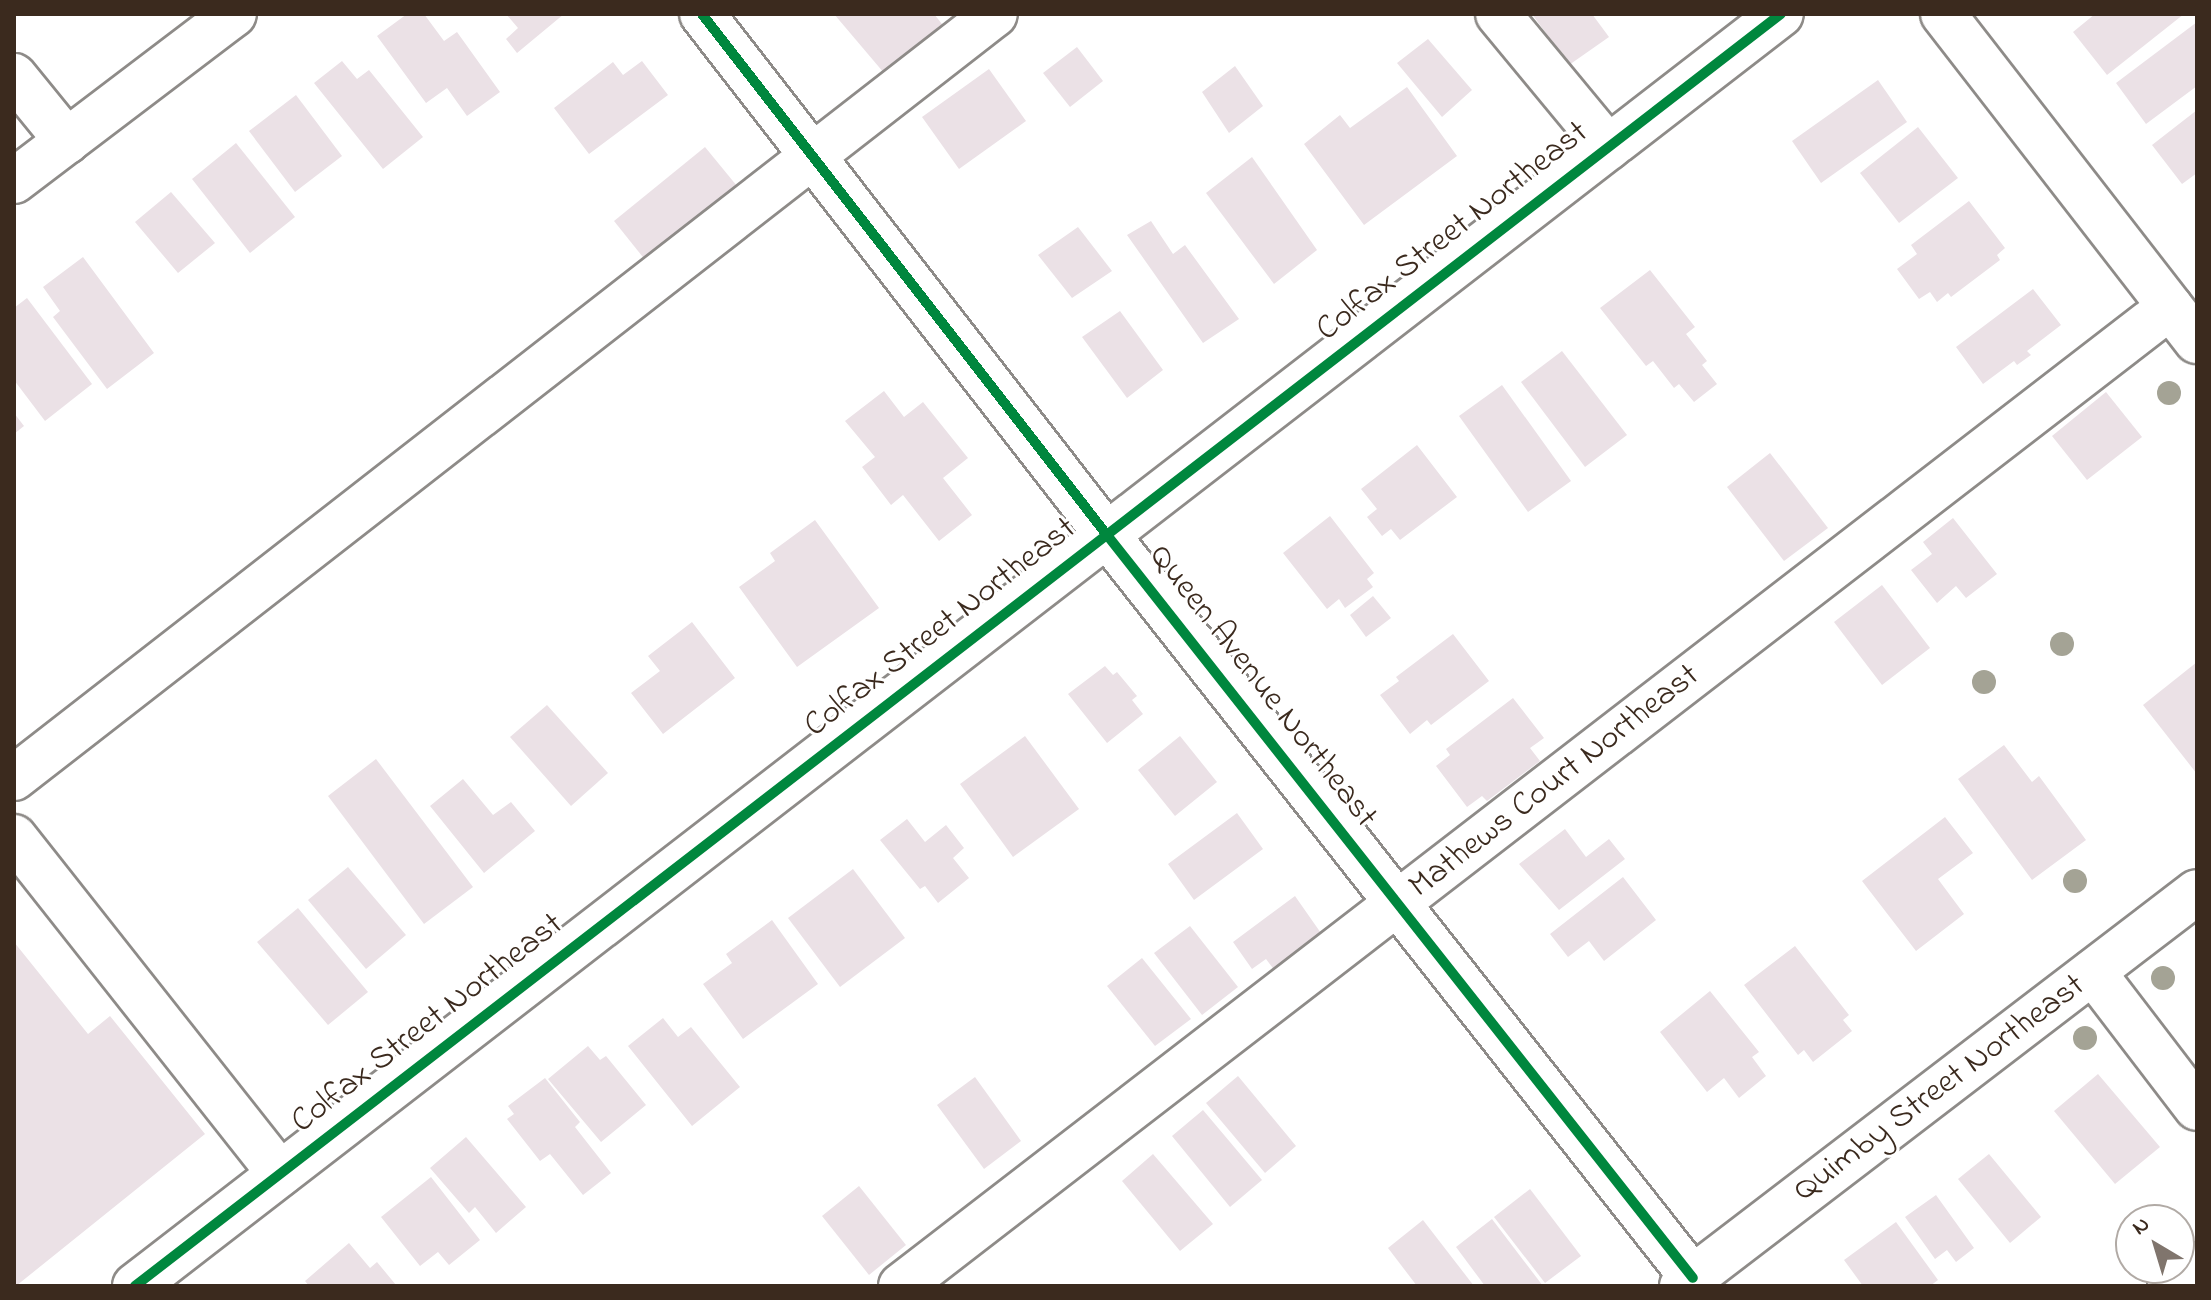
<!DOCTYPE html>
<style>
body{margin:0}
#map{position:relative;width:2211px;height:1300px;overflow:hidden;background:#fff;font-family:"Indie Flower",sans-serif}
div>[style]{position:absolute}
.building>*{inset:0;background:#ebe1e6}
.roads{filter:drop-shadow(2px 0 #8e8b88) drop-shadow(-2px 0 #8e8b88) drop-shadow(0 2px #8e8b88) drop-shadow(0 -2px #8e8b88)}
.minor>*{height:44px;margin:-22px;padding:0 22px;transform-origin:22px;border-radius:22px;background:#fff}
.cycleway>*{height:10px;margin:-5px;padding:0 5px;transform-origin:5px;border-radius:5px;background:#00873e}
.trees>*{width:24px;height:24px;margin:-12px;border-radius:50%;background:#a4a395}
span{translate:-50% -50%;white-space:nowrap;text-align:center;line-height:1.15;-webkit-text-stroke:6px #fff;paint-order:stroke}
.street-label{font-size:34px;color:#3b2a1e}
.frame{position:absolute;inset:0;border:16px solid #3b2a1e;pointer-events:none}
.north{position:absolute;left:2115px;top:1204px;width:80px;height:80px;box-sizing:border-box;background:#fff;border:2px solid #b1aaa5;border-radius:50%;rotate:322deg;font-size:22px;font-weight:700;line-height:32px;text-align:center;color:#3b2a1e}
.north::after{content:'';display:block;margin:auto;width:28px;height:36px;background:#80756d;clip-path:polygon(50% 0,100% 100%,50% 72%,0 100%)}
</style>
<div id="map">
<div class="building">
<div style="clip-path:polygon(407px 14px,424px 14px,444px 41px,457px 32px,500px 92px,467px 116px,447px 88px,426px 103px,377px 36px)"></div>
<div style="clip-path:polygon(506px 14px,564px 14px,517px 53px,506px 39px,518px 28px)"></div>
<div style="clip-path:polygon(834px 14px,934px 14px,942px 24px,884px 73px)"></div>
<div style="clip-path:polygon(1532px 14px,1592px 14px,1609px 37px,1569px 65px)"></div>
<div style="clip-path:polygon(2095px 14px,2184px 14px,2107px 75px,2073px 32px)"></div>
<div style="clip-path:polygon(2197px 22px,2197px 86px,2146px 124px,2116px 83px)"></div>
<div style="clip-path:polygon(1428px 39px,1472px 90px,1442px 117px,1397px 63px)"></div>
<div style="clip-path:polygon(1077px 47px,1103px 81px,1070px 107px,1043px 73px)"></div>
<div style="clip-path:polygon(342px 61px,357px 79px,369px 70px,423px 137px,383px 169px,314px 83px)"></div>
<div style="clip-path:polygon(642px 61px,668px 95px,589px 154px,554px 108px,613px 62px,623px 75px)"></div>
<div style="clip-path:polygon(1235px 66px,1263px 106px,1229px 133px,1202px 92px)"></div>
<div style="clip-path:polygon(989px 69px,1026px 121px,959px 169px,922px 117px)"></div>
<div style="clip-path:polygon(1878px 80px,1907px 122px,1821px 183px,1792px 141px)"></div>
<div style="clip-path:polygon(1407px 87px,1457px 156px,1364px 225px,1304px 144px,1340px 115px,1350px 128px)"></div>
<div style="clip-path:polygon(296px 95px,342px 156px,295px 192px,249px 131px)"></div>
<div style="clip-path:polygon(2197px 110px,2197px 173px,2182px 184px,2152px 145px)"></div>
<div style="clip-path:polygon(1918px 127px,1958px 178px,1899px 223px,1860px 173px)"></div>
<div style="clip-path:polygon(236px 143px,295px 217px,250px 253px,192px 179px)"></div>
<div style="clip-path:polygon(705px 147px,737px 186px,646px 261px,614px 221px)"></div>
<div style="clip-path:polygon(1252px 157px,1317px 250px,1274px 284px,1206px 193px)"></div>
<div style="clip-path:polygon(171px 192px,215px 243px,178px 273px,135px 222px)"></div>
<div style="clip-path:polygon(1969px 201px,2005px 248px,1997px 255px,2000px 260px,1951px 297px,1948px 293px,1937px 302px,1930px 292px,1919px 299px,1897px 269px,1917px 254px,1911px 245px)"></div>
<div style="clip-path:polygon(1151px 221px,1173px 254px,1185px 245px,1239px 319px,1203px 343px,1127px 235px)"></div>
<div style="clip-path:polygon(1078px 227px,1112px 271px,1072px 298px,1038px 255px)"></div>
<div style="clip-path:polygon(83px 257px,154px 353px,107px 389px,53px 317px,60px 311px,43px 287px)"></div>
<div style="clip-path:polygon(1650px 270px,1695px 327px,1686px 334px,1707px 361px,1702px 365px,1717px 384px,1694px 402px,1679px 384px,1674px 388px,1653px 361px,1646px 366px,1600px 308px)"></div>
<div style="clip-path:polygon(2033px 289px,2061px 325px,2027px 351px,2031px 355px,2017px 365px,2014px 361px,1983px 384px,1956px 347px)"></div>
<div style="clip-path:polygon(27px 298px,92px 384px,45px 421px,14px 380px,14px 308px)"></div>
<div style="clip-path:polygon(1120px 311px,1163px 370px,1127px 398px,1082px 337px)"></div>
<div style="clip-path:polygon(1562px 351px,1627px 435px,1585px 467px,1521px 382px)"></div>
<div style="clip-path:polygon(1502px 385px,1571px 481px,1528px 512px,1459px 416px)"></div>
<div style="clip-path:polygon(884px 391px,904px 417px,923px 402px,968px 458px,943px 478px,972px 515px,939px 541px,903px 495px,891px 505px,862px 467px,875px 457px,845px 421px)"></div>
<div style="clip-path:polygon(2106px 392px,2142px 437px,2087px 480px,2052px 436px)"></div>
<div style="clip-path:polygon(14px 413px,24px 426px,14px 434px)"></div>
<div style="clip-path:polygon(1417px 445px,1457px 497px,1400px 540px,1391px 529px,1382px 536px,1367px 517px,1377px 509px,1361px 489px)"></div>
<div style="clip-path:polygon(1770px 453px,1828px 528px,1784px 561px,1727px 487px)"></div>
<div style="clip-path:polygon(1330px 516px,1374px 573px,1367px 579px,1373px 587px,1345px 608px,1339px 599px,1327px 609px,1283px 553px)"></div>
<div style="clip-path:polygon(1953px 518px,1997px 574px,1966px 598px,1956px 586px,1937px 603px,1911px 570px,1932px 554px,1923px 542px)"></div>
<div style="clip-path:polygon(815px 520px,879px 608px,797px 667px,739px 587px,775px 561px,770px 553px)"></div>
<div style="clip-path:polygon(1882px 585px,1930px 648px,1882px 685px,1834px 622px)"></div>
<div style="clip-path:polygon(1373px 596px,1391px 618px,1366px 637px,1350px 615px)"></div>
<div style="clip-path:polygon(692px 622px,735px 678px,663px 734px,631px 693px,660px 671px,648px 656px)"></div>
<div style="clip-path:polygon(1453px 634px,1489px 681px,1431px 725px,1427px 720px,1410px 734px,1380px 695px,1399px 681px,1396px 677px)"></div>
<div style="clip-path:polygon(2197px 662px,2197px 774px,2143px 705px)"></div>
<div style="clip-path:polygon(1105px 666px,1113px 675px,1117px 672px,1137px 696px,1132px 700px,1143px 714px,1107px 743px,1068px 694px)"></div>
<div style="clip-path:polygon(1513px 698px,1544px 738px,1530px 748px,1540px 761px,1487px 801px,1482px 796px,1467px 807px,1436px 766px,1450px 755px,1446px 749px)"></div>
<div style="clip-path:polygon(547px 705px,608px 773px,571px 806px,510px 737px)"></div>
<div style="clip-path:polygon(1025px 736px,1079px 809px,1013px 857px,960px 784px)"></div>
<div style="clip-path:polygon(1180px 736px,1217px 782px,1175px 816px,1138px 770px)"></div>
<div style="clip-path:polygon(2004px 745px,2032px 782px,2039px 776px,2086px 840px,2032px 880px,1958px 779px)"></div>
<div style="clip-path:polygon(376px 759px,473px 887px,424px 924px,328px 796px)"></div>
<div style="clip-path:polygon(463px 779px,493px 815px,511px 802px,535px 831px,484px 873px,430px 806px)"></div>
<div style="clip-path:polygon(1237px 813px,1263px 849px,1194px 900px,1168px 864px)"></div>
<div style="clip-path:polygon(1945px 817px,1973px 853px,1938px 879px,1964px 914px,1916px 951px,1862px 881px)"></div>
<div style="clip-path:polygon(907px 819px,925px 842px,946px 825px,964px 848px,953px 858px,969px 878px,938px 903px,925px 886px,920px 889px,880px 840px)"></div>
<div style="clip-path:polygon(1565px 829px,1586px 857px,1609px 839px,1625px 859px,1559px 910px,1519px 864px)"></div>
<div style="clip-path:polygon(348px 867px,406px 935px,366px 969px,308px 900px)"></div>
<div style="clip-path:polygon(853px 869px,905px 938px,840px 987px,788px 918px)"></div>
<div style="clip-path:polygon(1623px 877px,1656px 920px,1604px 961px,1589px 941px,1568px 957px,1550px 934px)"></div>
<div style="clip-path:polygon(1295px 896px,1323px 936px,1275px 971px,1266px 959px,1252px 969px,1233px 942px)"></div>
<div style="clip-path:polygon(298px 908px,368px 992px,328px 1025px,257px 942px)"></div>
<div style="clip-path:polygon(772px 920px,818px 984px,743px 1039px,703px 984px,732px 963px,726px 954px)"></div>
<div style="clip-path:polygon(1190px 926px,1238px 987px,1202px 1015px,1154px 953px)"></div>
<div style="clip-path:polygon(14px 942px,88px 1034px,110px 1016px,205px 1134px,16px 1286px)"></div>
<div style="clip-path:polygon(1795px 946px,1849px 1015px,1843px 1020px,1852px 1031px,1813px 1062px,1804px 1050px,1798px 1055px,1744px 985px)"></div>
<div style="clip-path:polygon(1142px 958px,1191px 1019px,1155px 1046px,1107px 986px)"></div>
<div style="clip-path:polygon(1710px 991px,1759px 1052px,1752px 1057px,1766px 1076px,1739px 1098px,1724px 1078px,1707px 1092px,1660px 1032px)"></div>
<div style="clip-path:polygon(663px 1018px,678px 1037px,691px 1027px,740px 1087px,692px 1126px,628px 1046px)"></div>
<div style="clip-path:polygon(588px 1046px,600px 1060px,606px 1056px,646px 1105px,601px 1142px,548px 1079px)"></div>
<div style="clip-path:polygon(2098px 1074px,2160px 1147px,2115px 1184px,2054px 1111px)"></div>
<div style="clip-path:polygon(1238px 1076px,1296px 1146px,1265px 1173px,1206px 1103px)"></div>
<div style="clip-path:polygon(975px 1077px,1021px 1141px,984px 1169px,937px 1105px)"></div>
<div style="clip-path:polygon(545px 1078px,580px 1122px,575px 1127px,611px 1173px,583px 1195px,550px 1154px,540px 1161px,507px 1119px,514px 1114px,508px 1106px)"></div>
<div style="clip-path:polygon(1203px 1110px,1262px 1180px,1230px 1207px,1172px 1136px)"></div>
<div style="clip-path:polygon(466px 1137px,526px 1207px,496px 1233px,475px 1207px,469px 1213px,430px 1168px)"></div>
<div style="clip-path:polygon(1153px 1154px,1213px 1224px,1180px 1251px,1122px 1181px)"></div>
<div style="clip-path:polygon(1989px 1154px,2041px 1217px,2010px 1243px,1958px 1179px)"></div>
<div style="clip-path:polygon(431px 1177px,480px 1240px,449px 1265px,438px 1252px,420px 1266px,381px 1217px)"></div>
<div style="clip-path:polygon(859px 1186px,906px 1245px,869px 1275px,822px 1216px)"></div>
<div style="clip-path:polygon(1530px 1189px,1581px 1256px,1545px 1283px,1494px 1217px)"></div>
<div style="clip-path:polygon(1936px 1195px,1974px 1248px,1956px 1262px,1947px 1250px,1935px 1259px,1905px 1217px)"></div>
<div style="clip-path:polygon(1492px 1219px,1543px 1286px,1485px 1286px,1456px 1247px)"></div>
<div style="clip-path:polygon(1423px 1220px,1474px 1286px,1417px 1286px,1388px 1248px)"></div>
<div style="clip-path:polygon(1896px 1222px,1938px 1280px,1930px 1286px,1863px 1286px,1844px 1260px)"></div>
<div style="clip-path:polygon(349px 1243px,370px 1268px,377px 1262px,396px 1285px,309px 1286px,305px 1281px)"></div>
</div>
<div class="roads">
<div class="minor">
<div style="left:702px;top:14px;width:660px;rotate:52.14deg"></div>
<div style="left:1107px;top:535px;width:946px;rotate:51.74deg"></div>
<div style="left:1498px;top:14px;width:173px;rotate:50.4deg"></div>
<div style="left:1943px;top:14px;width:414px;rotate:52.2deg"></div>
<div style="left:14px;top:76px;width:84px;rotate:50.8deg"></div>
<div style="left:14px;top:181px;width:276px;rotate:-37.2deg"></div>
<div style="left:14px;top:778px;width:1243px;rotate:-37.91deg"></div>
<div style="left:14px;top:837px;width:429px;rotate:51.7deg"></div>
<div style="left:2093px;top:972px;width:171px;rotate:52.6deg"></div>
<div style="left:135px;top:1286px;width:2080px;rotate:-37.7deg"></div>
<div style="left:901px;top:1286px;width:1603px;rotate:-37.65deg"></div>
<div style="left:1682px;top:1286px;width:648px;rotate:-37.42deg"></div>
<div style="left:2170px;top:1286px;width:34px;rotate:-38deg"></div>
</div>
</div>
<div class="cycleway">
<div style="left:702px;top:14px;width:660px;rotate:52.14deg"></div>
<div style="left:1107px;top:535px;width:946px;rotate:51.74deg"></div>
<div style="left:135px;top:1286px;width:2080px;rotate:-37.7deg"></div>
</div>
<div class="trees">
<div style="left:2169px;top:393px"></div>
<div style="left:2062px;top:644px"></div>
<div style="left:1984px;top:682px"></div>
<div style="left:2075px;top:881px"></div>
<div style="left:2163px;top:978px"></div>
<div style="left:2085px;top:1038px"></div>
</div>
<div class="street-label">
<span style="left:1453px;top:232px;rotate:-38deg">Colfax Street Northeast</span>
<span style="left:941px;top:628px;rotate:-38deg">Colfax Street Northeast</span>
<span style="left:1262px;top:687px;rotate:52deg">Queen Avenue Northeast</span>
<span style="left:1555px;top:782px;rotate:-38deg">Mathews Court Northeast</span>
<span style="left:428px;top:1024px;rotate:-38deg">Colfax Street Northeast</span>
<span style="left:1940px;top:1089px;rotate:-37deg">Quimby Street Northeast</span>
</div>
<div class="frame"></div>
<div class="north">N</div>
</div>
